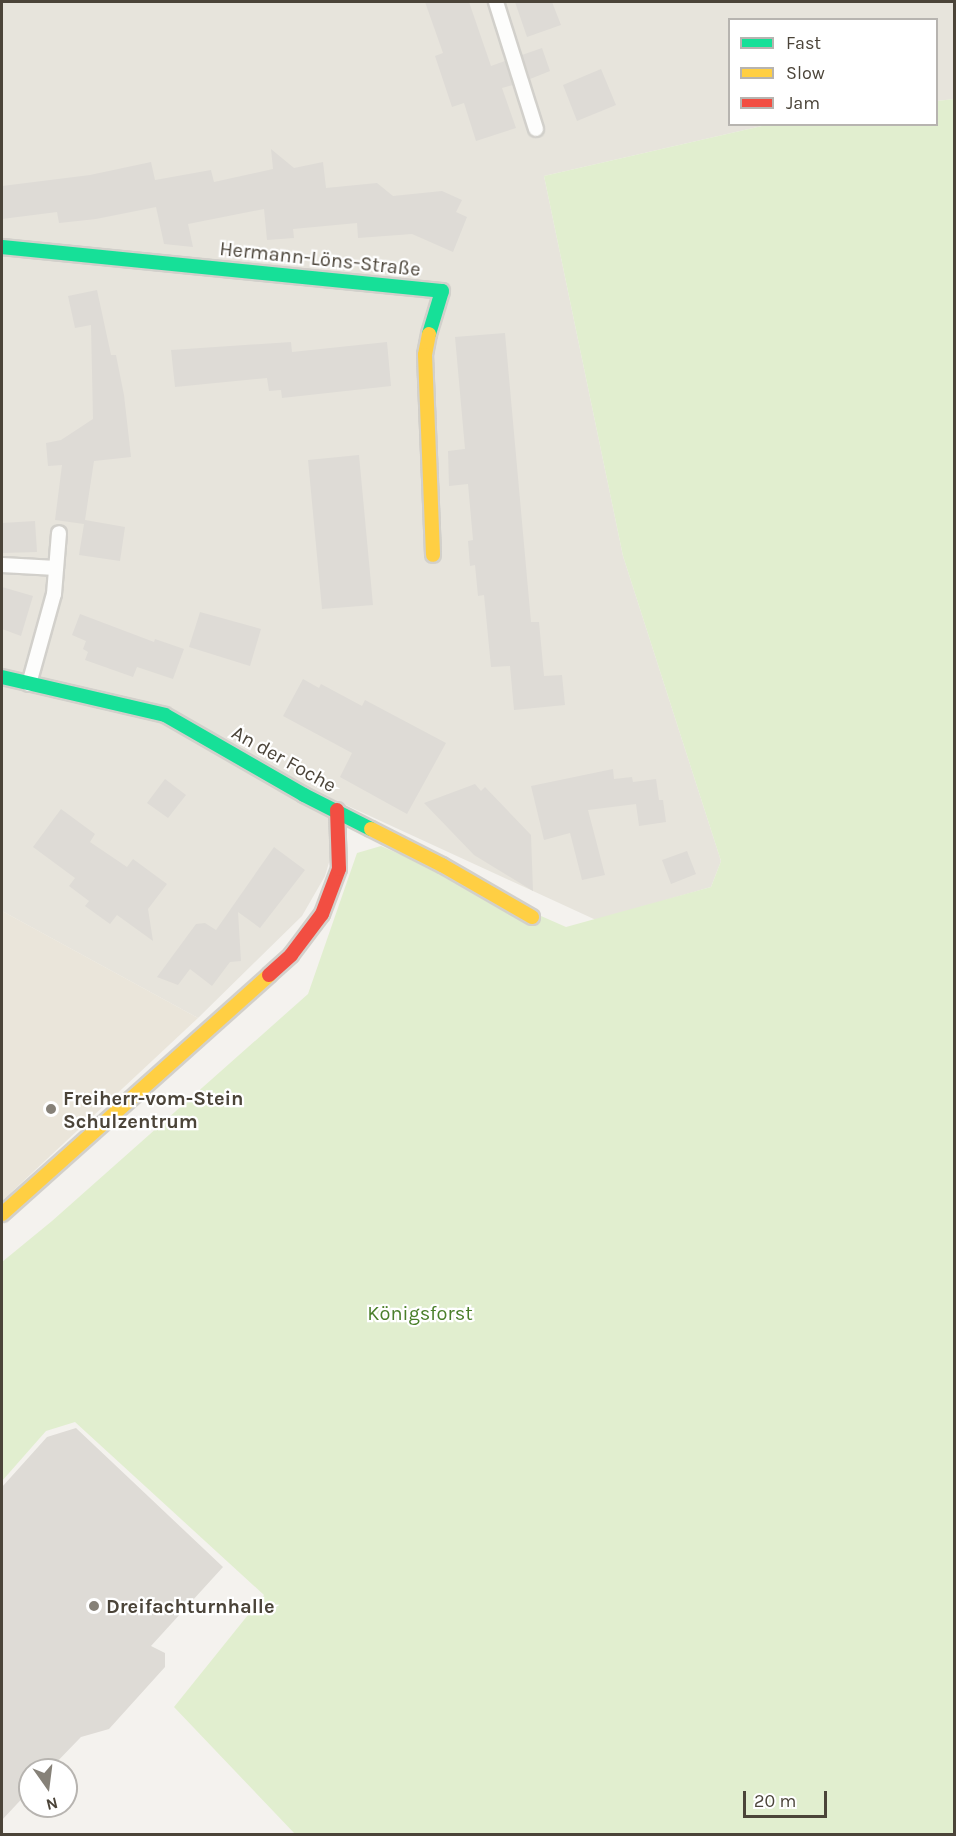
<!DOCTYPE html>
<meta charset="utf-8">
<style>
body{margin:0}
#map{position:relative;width:956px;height:1836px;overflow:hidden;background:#f4f2ee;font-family:Karla,sans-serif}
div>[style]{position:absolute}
.residential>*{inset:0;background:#e7e4dc}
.education>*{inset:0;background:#eae5da}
.green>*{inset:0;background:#e1eecf}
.building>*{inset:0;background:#dedbd6}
.roads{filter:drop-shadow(2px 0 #d2d0cb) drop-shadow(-2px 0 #d2d0cb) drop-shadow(0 2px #d2d0cb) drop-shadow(0 -2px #d2d0cb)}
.lane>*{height:14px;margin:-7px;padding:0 7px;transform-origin:7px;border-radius:7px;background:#fdfdfc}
.fast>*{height:14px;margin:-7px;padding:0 7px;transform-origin:7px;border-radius:7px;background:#16e098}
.slow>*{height:14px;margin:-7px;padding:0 7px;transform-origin:7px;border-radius:7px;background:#ffcf43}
.jam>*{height:14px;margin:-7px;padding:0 7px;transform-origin:7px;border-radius:7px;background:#f24e42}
.dots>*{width:16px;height:16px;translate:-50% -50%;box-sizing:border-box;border:3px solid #fff;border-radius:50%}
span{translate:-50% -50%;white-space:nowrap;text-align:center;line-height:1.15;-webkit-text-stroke:4.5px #fff;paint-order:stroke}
.street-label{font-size:20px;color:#4b4439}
.poi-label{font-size:20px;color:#4b4439;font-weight:700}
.left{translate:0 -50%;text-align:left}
.park-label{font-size:20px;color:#4a7f2a}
.frame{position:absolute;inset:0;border:3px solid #4b4439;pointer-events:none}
.legend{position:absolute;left:728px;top:18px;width:210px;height:108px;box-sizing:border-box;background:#fff;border:2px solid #b7b4b0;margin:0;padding:8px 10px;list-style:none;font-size:18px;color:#4b4439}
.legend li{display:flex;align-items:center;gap:12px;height:30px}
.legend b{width:30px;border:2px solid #b7b4b0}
.north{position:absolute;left:18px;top:1758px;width:60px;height:60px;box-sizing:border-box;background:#fff;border:2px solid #b7b4b0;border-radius:50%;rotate:166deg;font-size:16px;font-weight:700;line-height:24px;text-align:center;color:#4b4439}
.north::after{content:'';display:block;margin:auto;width:21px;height:27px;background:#868178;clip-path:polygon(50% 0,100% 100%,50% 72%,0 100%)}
.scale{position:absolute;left:743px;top:1791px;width:84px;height:27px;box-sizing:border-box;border:3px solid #4b4439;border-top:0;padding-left:8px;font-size:18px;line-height:21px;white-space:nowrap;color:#4b4439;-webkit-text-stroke:4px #fff;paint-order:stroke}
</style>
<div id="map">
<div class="residential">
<div style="clip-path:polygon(2px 2px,954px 2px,954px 99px,937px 101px,936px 20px,730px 20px,730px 124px,766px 125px,544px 176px,623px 556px,721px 861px,711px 887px,596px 920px,346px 805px,325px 876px,302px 916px,198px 1018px,2px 911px)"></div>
</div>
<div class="education">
<div style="clip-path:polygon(2px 911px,198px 1018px,2px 1201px)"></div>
</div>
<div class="green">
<div style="clip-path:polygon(954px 99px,954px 1834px,295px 1834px,174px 1707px,264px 1595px,75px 1422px,46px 1431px,2px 1481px,2px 1262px,52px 1221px,308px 994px,357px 853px,381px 846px,566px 927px,711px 887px,721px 861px,623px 556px,544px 176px,766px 125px,936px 124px,937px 101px)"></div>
</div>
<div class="building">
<div style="clip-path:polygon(425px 2px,469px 2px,491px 66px,505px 61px,513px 85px,502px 88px,516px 128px,476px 141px,464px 103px,452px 107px,435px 56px,443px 53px)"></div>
<div style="clip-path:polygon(515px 2px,552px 2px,561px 25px,527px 37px)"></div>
<div style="clip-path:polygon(542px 48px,550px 71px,530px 79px,522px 55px)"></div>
<div style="clip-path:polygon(601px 69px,616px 105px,577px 121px,563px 85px)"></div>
<div style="clip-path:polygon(271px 149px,294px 168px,323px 162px,326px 188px,377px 183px,393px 196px,442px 191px,462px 200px,456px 212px,467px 217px,453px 252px,412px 234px,358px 238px,357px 223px,293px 229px,294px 238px,267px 240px,264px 209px,188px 224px,193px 247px,164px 244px,156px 207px,96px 219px,59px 223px,57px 212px,2px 219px,2px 186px,90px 175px,151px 162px,155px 180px,211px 170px,214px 182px,273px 169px)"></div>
<div style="clip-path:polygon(97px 290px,111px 355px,116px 355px,124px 395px,131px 457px,94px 461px,85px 520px,125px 527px,120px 561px,79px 555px,84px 524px,55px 520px,62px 465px,48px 466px,46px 443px,61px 440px,93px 419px,91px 325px,75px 328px,68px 296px)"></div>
<div style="clip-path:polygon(505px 333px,531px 622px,539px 622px,544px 676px,562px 675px,565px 705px,514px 710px,510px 666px,491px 667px,484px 595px,478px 596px,475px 565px,470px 566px,468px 541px,473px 540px,468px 484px,449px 486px,448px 451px,465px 449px,455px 337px)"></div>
<div style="clip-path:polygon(291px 342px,292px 352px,387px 342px,391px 386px,282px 398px,281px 390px,269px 391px,267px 378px,175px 387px,171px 350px)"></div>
<div style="clip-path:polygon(359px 455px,373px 605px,322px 609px,308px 460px)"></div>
<div style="clip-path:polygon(35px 521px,37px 552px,2px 553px,2px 523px)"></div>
<div style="clip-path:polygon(2px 587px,33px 596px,21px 636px,2px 629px)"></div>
<div style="clip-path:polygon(200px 612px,261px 629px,250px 666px,189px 647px)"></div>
<div style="clip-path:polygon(80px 614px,154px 642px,155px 639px,184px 649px,173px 679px,137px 667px,133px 677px,85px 660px,88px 652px,83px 649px,86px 641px,72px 635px)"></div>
<div style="clip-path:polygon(303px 679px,319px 688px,321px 684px,362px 706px,365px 700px,446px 743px,407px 814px,340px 777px,352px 753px,283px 716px)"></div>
<div style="clip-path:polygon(613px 769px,614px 779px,632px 777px,633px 782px,656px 779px,659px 800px,663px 800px,666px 822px,639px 826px,636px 804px,588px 810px,605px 875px,582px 880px,570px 833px,544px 840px,531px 786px)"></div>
<div style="clip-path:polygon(165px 779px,186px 795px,168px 818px,147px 803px)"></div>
<div style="clip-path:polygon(475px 784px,481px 791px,485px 787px,531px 835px,533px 891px,474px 855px,424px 803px)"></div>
<div style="clip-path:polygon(61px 809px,95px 834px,90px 842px,127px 867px,133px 859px,167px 884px,148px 909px,153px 941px,117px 915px,110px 924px,85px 906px,89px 901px,69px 886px,75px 878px,33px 847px)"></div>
<div style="clip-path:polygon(274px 847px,305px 870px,260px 928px,238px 912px,241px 961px,230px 962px,212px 986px,190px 969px,178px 985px,157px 977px,196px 924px,205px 923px,216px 930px)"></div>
<div style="clip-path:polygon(687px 851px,696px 874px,671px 884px,662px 860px)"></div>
<div style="clip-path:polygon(76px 1428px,223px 1567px,151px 1646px,165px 1653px,165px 1667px,109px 1729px,81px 1737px,49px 1770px,30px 1770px,30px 1790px,2px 1820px,2px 1487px,47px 1437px)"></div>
</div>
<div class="roads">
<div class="lane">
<div style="left:496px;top:2px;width:133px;rotate:72.5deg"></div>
<div style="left:2px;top:565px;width:54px;rotate:3.2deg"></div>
<div style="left:29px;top:684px;width:93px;rotate:-74.5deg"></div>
<div style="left:54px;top:594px;width:61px;rotate:-85.3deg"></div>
</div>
<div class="fast">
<div style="left:2px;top:247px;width:442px;rotate:5.7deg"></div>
<div style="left:442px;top:291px;width:45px;rotate:106.8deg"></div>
<div style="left:2px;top:677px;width:167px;rotate:13.1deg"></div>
<div style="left:165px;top:715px;width:160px;rotate:29.9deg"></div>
<div style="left:304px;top:795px;width:75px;rotate:26.9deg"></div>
</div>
<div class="slow">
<div style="left:429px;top:334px;width:21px;rotate:101deg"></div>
<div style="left:425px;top:355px;width:200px;rotate:87.7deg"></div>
<div style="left:371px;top:829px;width:80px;rotate:26.9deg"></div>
<div style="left:442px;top:865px;width:104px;rotate:30deg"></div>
<div style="left:2px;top:1214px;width:358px;rotate:-41.8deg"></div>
</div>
<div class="jam">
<div style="left:269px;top:975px;width:30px;rotate:-42deg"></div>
<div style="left:291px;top:955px;width:51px;rotate:-52.9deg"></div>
<div style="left:322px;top:914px;width:48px;rotate:-69.3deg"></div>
<div style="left:339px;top:869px;width:59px;rotate:-91.9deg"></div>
</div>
</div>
<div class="dots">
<div style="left:51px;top:1109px;background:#868178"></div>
<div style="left:94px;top:1606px;background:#868178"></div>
</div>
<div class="street-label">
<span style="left:320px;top:259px;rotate:6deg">Hermann-Löns-Straße</span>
<span style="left:284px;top:759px;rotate:29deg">An der Foche</span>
</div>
<div class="poi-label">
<span class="left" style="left:63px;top:1110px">Freiherr-vom-Stein<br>Schulzentrum</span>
<span class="left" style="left:106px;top:1606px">Dreifachturnhalle</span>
</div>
<div class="park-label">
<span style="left:420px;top:1313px">Königsforst</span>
</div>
<div class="frame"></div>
<ul class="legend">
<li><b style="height:8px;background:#16e098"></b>Fast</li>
<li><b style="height:8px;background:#ffcf43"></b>Slow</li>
<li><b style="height:8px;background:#f24e42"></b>Jam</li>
</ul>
<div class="north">N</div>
<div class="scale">20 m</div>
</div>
